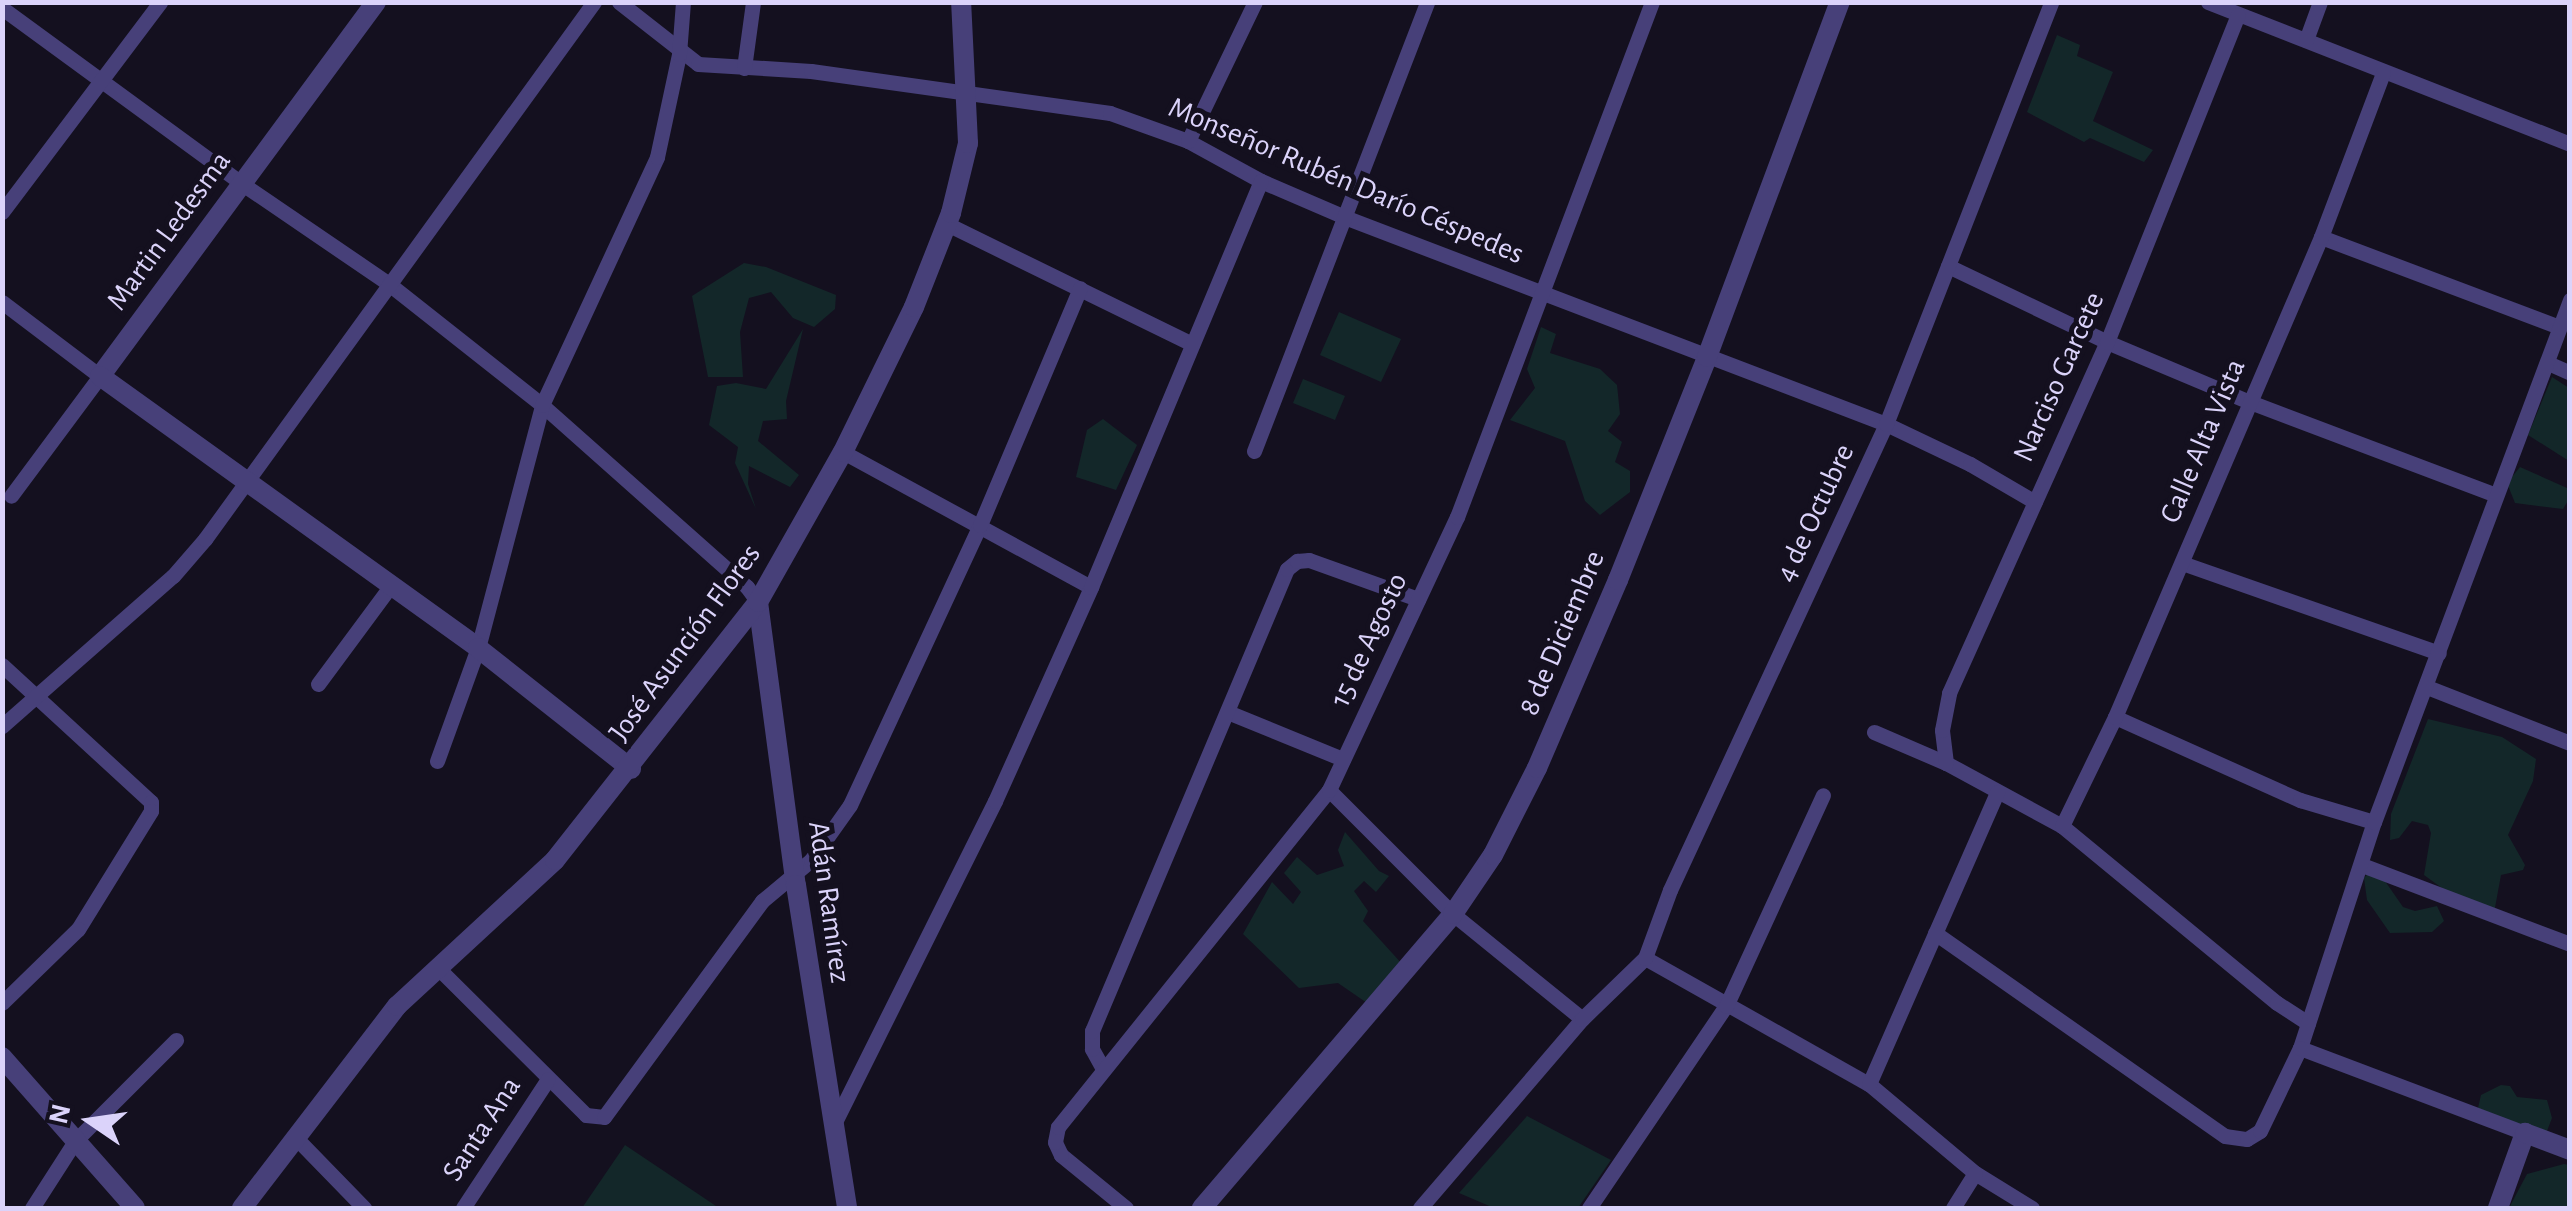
<!DOCTYPE html>
<meta charset="utf-8">
<style>
body{margin:0}
#map{position:relative;width:2572px;height:1211px;overflow:hidden;background:#14101f;font-family:"Alegreya Sans",sans-serif}
div>[style]{position:absolute}
.green>*{inset:0;background:#132729}
.minor>*{height:15px;margin:-7.5px;padding:0 7.5px;transform-origin:7.5px;border-radius:7.5px;background:#474079}
.tertiary>*{height:20px;margin:-10px;padding:0 10px;transform-origin:10px;border-radius:10px;background:#474079}
span{translate:-50% -50%;white-space:nowrap;text-align:center;line-height:1.15;-webkit-text-stroke:10px #14101f;paint-order:stroke}
.street-label{font-size:30px;color:#dbd3fa}
.frame{position:absolute;inset:0;border:5px solid #dbd3fa;pointer-events:none}
.north{position:absolute;left:40px;top:1071px;width:100px;height:100px;-webkit-text-stroke:8px #14101f;paint-order:stroke;rotate:283deg;font-size:28px;font-weight:700;line-height:40px;text-align:center;color:#dbd3fa}
.north::after{content:'';display:block;margin:auto;width:35px;height:45px;background:#dbd3fa;clip-path:polygon(50% 0,100% 100%,50% 72%,0 100%)}
</style>
<div id="map">
<div class="green">
<div style="clip-path:polygon(2057px 35px,2080px 45px,2077px 56px,2113px 72px,2093px 121px,2153px 150px,2144px 162px,2090px 138px,2084px 142px,2027px 112px)"></div>
<div style="clip-path:polygon(744px 263px,766px 267px,836px 295px,835px 309px,814px 327px,793px 318px,771px 292px,749px 298px,740px 332px,743px 377px,708px 377px,692px 296px)"></div>
<div style="clip-path:polygon(1339px 312px,1401px 339px,1381px 382px,1320px 355px)"></div>
<div style="clip-path:polygon(1541px 327px,1556px 334px,1550px 353px,1600px 369px,1617px 385px,1620px 414px,1608px 431px,1622px 442px,1615px 462px,1630px 471px,1630px 492px,1600px 515px,1585px 501px,1565px 441px,1510px 420px,1535px 388px,1527px 369px)"></div>
<div style="clip-path:polygon(803px 329px,786px 401px,787px 419px,763px 421px,758px 441px,799px 475px,790px 487px,749px 466px,748px 484px,756px 509px,735px 463px,738px 447px,709px 425px,717px 386px,736px 383px,766px 389px)"></div>
<div style="clip-path:polygon(2552px 377px,2569px 388px,2569px 461px,2528px 435px)"></div>
<div style="clip-path:polygon(1303px 379px,1345px 396px,1335px 420px,1293px 403px)"></div>
<div style="clip-path:polygon(1103px 419px,1137px 445px,1116px 490px,1076px 477px,1087px 430px)"></div>
<div style="clip-path:polygon(2520px 467px,2567px 488px,2569px 499px,2563px 509px,2515px 503px,2507px 483px)"></div>
<div style="clip-path:polygon(2428px 719px,2502px 737px,2536px 759px,2533px 781px,2508px 835px,2525px 865px,2523px 870px,2501px 875px,2494px 913px,2472px 910px,2424px 875px,2431px 833px,2428px 825px,2412px 821px,2399px 838px,2390px 840px,2391px 814px)"></div>
<div style="clip-path:polygon(1345px 832px,1379px 871px,1389px 876px,1376px 892px,1364px 881px,1354px 891px,1368px 911px,1363px 921px,1403px 965px,1367px 1003px,1338px 983px,1299px 988px,1243px 934px,1272px 882px,1293px 904px,1301px 892px,1284px 873px,1297px 857px,1317px 875px,1344px 866px,1338px 850px)"></div>
<div style="clip-path:polygon(2371px 870px,2378px 871px,2403px 907px,2415px 911px,2437px 906px,2444px 921px,2432px 932px,2390px 933px,2367px 900px,2364px 878px)"></div>
<div style="clip-path:polygon(2501px 1085px,2510px 1086px,2517px 1097px,2547px 1100px,2552px 1118px,2547px 1131px,2539px 1135px,2478px 1108px,2481px 1095px)"></div>
<div style="clip-path:polygon(1527px 1116px,1611px 1160px,1578px 1208px,1494px 1208px,1459px 1193px)"></div>
<div style="clip-path:polygon(625px 1145px,719px 1208px,582px 1208px)"></div>
<div style="clip-path:polygon(2564px 1164px,2569px 1165px,2569px 1208px,2509px 1208px,2527px 1174px)"></div>
</div>
<div class="minor">
<div style="left:619px;top:2px;width:100px;rotate:38.1deg"></div>
<div style="left:698px;top:64px;width:113px;rotate:3.5deg"></div>
<div style="left:811px;top:71px;width:302px;rotate:8deg"></div>
<div style="left:1110px;top:113px;width:83px;rotate:19.7deg"></div>
<div style="left:1188px;top:141px;width:83px;rotate:28.7deg"></div>
<div style="left:1261px;top:181px;width:94px;rotate:23.3deg"></div>
<div style="left:1347px;top:218px;width:577px;rotate:20.92deg"></div>
<div style="left:1886px;top:424px;width:93px;rotate:25.5deg"></div>
<div style="left:1970px;top:464px;width:75px;rotate:30.3deg"></div>
<div style="left:2208px;top:2px;width:389px;rotate:21.4deg"></div>
<div style="left:2px;top:8px;width:296px;rotate:36.2deg"></div>
<div style="left:241px;top:183px;width:179px;rotate:34.3deg"></div>
<div style="left:389px;top:284px;width:195px;rotate:38.3deg"></div>
<div style="left:542px;top:405px;width:274px;rotate:41.6deg"></div>
<div style="left:747px;top:587px;width:19px;rotate:54deg"></div>
<div style="left:2306px;top:40px;width:40px;rotate:-69.8deg"></div>
<div style="left:744px;top:68px;width:67px;rotate:-82.2deg"></div>
<div style="left:1188px;top:141px;width:154px;rotate:-64.3deg"></div>
<div style="left:2px;top:212px;width:263px;rotate:-53deg"></div>
<div style="left:947px;top:224px;width:273px;rotate:26.1deg"></div>
<div style="left:2321px;top:237px;width:254px;rotate:20.7deg"></div>
<div style="left:1948px;top:266px;width:176px;rotate:25.5deg"></div>
<div style="left:2107px;top:342px;width:155px;rotate:22.8deg"></div>
<div style="left:2250px;top:402px;width:263px;rotate:20.7deg"></div>
<div style="left:2px;top:302px;width:123px;rotate:37.1deg"></div>
<div style="left:100px;top:376px;width:149px;rotate:126.6deg"></div>
<div style="left:2548px;top:363px;width:24px;rotate:24deg"></div>
<div style="left:1254px;top:451px;width:481px;rotate:-68.9deg"></div>
<div style="left:843px;top:452px;width:282px;rotate:28.6deg"></div>
<div style="left:2182px;top:563px;width:272px;rotate:19.3deg"></div>
<div style="left:2px;top:665px;width:202px;rotate:42.6deg"></div>
<div style="left:151px;top:802px;width:9px;rotate:90deg"></div>
<div style="left:151px;top:811px;width:139px;rotate:121.7deg"></div>
<div style="left:78px;top:929px;width:106px;rotate:135.8deg"></div>
<div style="left:318px;top:684px;width:119px;rotate:-53.5deg"></div>
<div style="left:2427px;top:687px;width:154px;rotate:21.4deg"></div>
<div style="left:1230px;top:713px;width:122px;rotate:22.2deg"></div>
<div style="left:2115px;top:717px;width:203px;rotate:24.2deg"></div>
<div style="left:2300px;top:800px;width:77px;rotate:16.6deg"></div>
<div style="left:2px;top:726px;width:227px;rotate:-41.3deg"></div>
<div style="left:173px;top:576px;width:49px;rotate:-49.1deg"></div>
<div style="left:205px;top:539px;width:663px;rotate:-54.08deg"></div>
<div style="left:1874px;top:732px;width:78px;rotate:23.3deg"></div>
<div style="left:1946px;top:763px;width:132px;rotate:28.5deg"></div>
<div style="left:2062px;top:826px;width:278px;rotate:39.5deg"></div>
<div style="left:2277px;top:1003px;width:37px;rotate:33deg"></div>
<div style="left:437px;top:761px;width:120px;rotate:-70.1deg"></div>
<div style="left:478px;top:648px;width:251px;rotate:-75.2deg"></div>
<div style="left:542px;top:405px;width:273px;rotate:-65.1deg"></div>
<div style="left:657px;top:157px;width:105px;rotate:-77.9deg"></div>
<div style="left:679px;top:54px;width:52px;rotate:-85.6deg"></div>
<div style="left:1946px;top:763px;width:33px;rotate:-97deg"></div>
<div style="left:1942px;top:730px;width:38px;rotate:-79deg"></div>
<div style="left:1949px;top:693px;width:385px;rotate:-65.8deg"></div>
<div style="left:2107px;top:342px;width:352px;rotate:-68.2deg"></div>
<div style="left:1329px;top:790px;width:175px;rotate:45deg"></div>
<div style="left:1453px;top:914px;width:166px;rotate:39.1deg"></div>
<div style="left:2062px;top:826px;width:121px;rotate:-64.1deg"></div>
<div style="left:2115px;top:717px;width:522px;rotate:-66.77deg"></div>
<div style="left:2321px;top:237px;width:175px;rotate:-69.3deg"></div>
<div style="left:2362px;top:865px;width:222px;rotate:20.8deg"></div>
<div style="left:1935px;top:933px;width:354px;rotate:35deg"></div>
<div style="left:2225px;top:1136px;width:22px;rotate:8deg"></div>
<div style="left:2247px;top:1139px;width:15px;rotate:-32deg"></div>
<div style="left:2260px;top:1131px;width:92px;rotate:-64.3deg"></div>
<div style="left:2300px;top:1048px;width:238px;rotate:-71.9deg"></div>
<div style="left:2374px;top:822px;width:558px;rotate:-69.42deg"></div>
<div style="left:1645px;top:958px;width:257px;rotate:29.4deg"></div>
<div style="left:1869px;top:1084px;width:138px;rotate:40deg"></div>
<div style="left:1975px;top:1173px;width:67px;rotate:31.6deg"></div>
<div style="left:437px;top:967px;width:210px;rotate:44.8deg"></div>
<div style="left:586px;top:1115px;width:18px;rotate:6deg"></div>
<div style="left:604px;top:1117px;width:268px;rotate:-53.8deg"></div>
<div style="left:762px;top:901px;width:64px;rotate:-39.9deg"></div>
<div style="left:811px;top:860px;width:67px;rotate:-54.7deg"></div>
<div style="left:850px;top:805px;width:309px;rotate:-65.1deg"></div>
<div style="left:980px;top:525px;width:257px;rotate:-67.1deg"></div>
<div style="left:2300px;top:1048px;width:241px;rotate:20.7deg"></div>
<div style="left:1102px;top:1067px;width:21px;rotate:-119deg"></div>
<div style="left:1092px;top:1049px;width:18px;rotate:-90deg"></div>
<div style="left:1092px;top:1031px;width:501px;rotate:-67.12deg"></div>
<div style="left:1287px;top:569px;width:13px;rotate:-39deg"></div>
<div style="left:1297px;top:561px;width:12px;rotate:-5deg"></div>
<div style="left:1309px;top:560px;width:116px;rotate:19.7deg"></div>
<div style="left:1869px;top:1084px;width:319px;rotate:-66.3deg"></div>
<div style="left:834px;top:1124px;width:361px;rotate:-63.5deg"></div>
<div style="left:995px;top:801px;width:235px;rotate:-65.8deg"></div>
<div style="left:1091px;top:587px;width:440px;rotate:-67.3deg"></div>
<div style="left:296px;top:1138px;width:98px;rotate:45.8deg"></div>
<div style="left:32px;top:1208px;width:80px;rotate:-57.3deg"></div>
<div style="left:75px;top:1141px;width:143px;rotate:-45deg"></div>
<div style="left:463px;top:1208px;width:154px;rotate:-56.6deg"></div>
<div style="left:1126px;top:1208px;width:84px;rotate:-140.8deg"></div>
<div style="left:1061px;top:1155px;width:14px;rotate:-115deg"></div>
<div style="left:1055px;top:1142px;width:15px;rotate:-79deg"></div>
<div style="left:1058px;top:1127px;width:432px;rotate:-51.2deg"></div>
<div style="left:1329px;top:790px;width:302px;rotate:-64.9deg"></div>
<div style="left:1457px;top:517px;width:551px;rotate:-69.26deg"></div>
<div style="left:1420px;top:1208px;width:249px;rotate:-49.4deg"></div>
<div style="left:1582px;top:1019px;width:88px;rotate:-44.1deg"></div>
<div style="left:1645px;top:958px;width:72px;rotate:-69.8deg"></div>
<div style="left:1670px;top:890px;width:514px;rotate:-65.13deg"></div>
<div style="left:1886px;top:424px;width:453px;rotate:-68.6deg"></div>
<div style="left:1589px;top:1208px;width:244px;rotate:-55.9deg"></div>
<div style="left:1726px;top:1006px;width:232px;rotate:-65.3deg"></div>
<div style="left:1953px;top:1208px;width:41px;rotate:-57.8deg"></div>
</div>
<div class="tertiary">
<div style="left:376px;top:2px;width:465px;rotate:126.4deg"></div>
<div style="left:100px;top:376px;width:466px;rotate:35.7deg"></div>
<div style="left:478px;top:648px;width:195px;rotate:38.3deg"></div>
<div style="left:758px;top:602px;width:286px;rotate:82.4deg"></div>
<div style="left:796px;top:885px;width:327px;rotate:81deg"></div>
<div style="left:2px;top:1057px;width:201px;rotate:48.6deg"></div>
<div style="left:242px;top:1208px;width:255px;rotate:-52.5deg"></div>
<div style="left:397px;top:1006px;width:215px;rotate:-42.7deg"></div>
<div style="left:555px;top:860px;width:328px;rotate:-51.8deg"></div>
<div style="left:758px;top:602px;width:172px;rotate:-60.5deg"></div>
<div style="left:843px;top:452px;width:161px;rotate:-63.9deg"></div>
<div style="left:914px;top:307px;width:101px;rotate:-68.5deg"></div>
<div style="left:951px;top:213px;width:72px;rotate:-76.3deg"></div>
<div style="left:968px;top:143px;width:141px;rotate:-92.8deg"></div>
<div style="left:1202px;top:1208px;width:387px;rotate:-49.5deg"></div>
<div style="left:1453px;top:914px;width:71px;rotate:-55.9deg"></div>
<div style="left:1493px;top:855px;width:97px;rotate:-63.2deg"></div>
<div style="left:1537px;top:768px;width:205px;rotate:-66.7deg"></div>
<div style="left:1618px;top:580px;width:240px;rotate:-68.2deg"></div>
<div style="left:1707px;top:357px;width:379px;rotate:-69.5deg"></div>
<div style="left:2498px;top:1208px;width:80px;rotate:-70.2deg"></div>
<div style="left:2525px;top:1133px;width:48px;rotate:20.7deg"></div>
</div>
<div class="street-label">
<span style="left:1346px;top:181px;rotate:23deg">Monseñor Rubén Darío Céspedes</span>
<span style="left:169px;top:231px;rotate:-54deg">Martin Ledesma</span>
<span style="left:2059px;top:377px;rotate:-66deg">Narciso Garcete</span>
<span style="left:2203px;top:441px;rotate:-67deg">Calle Alta Vista</span>
<span style="left:1815px;top:513px;rotate:-65deg">4 de Octubre</span>
<span style="left:1562px;top:633px;rotate:-67deg">8 de Diciembre</span>
<span style="left:1369px;top:640px;rotate:-65deg">15 de Agosto</span>
<span style="left:685px;top:643px;rotate:-54deg">José Asunción Flores</span>
<span style="left:829px;top:902px;rotate:82deg">Adán Ramírez</span>
<span style="left:482px;top:1129px;rotate:-57deg">Santa Ana</span>
</div>
<div class="frame"></div>
<div class="north">N</div>
</div>
